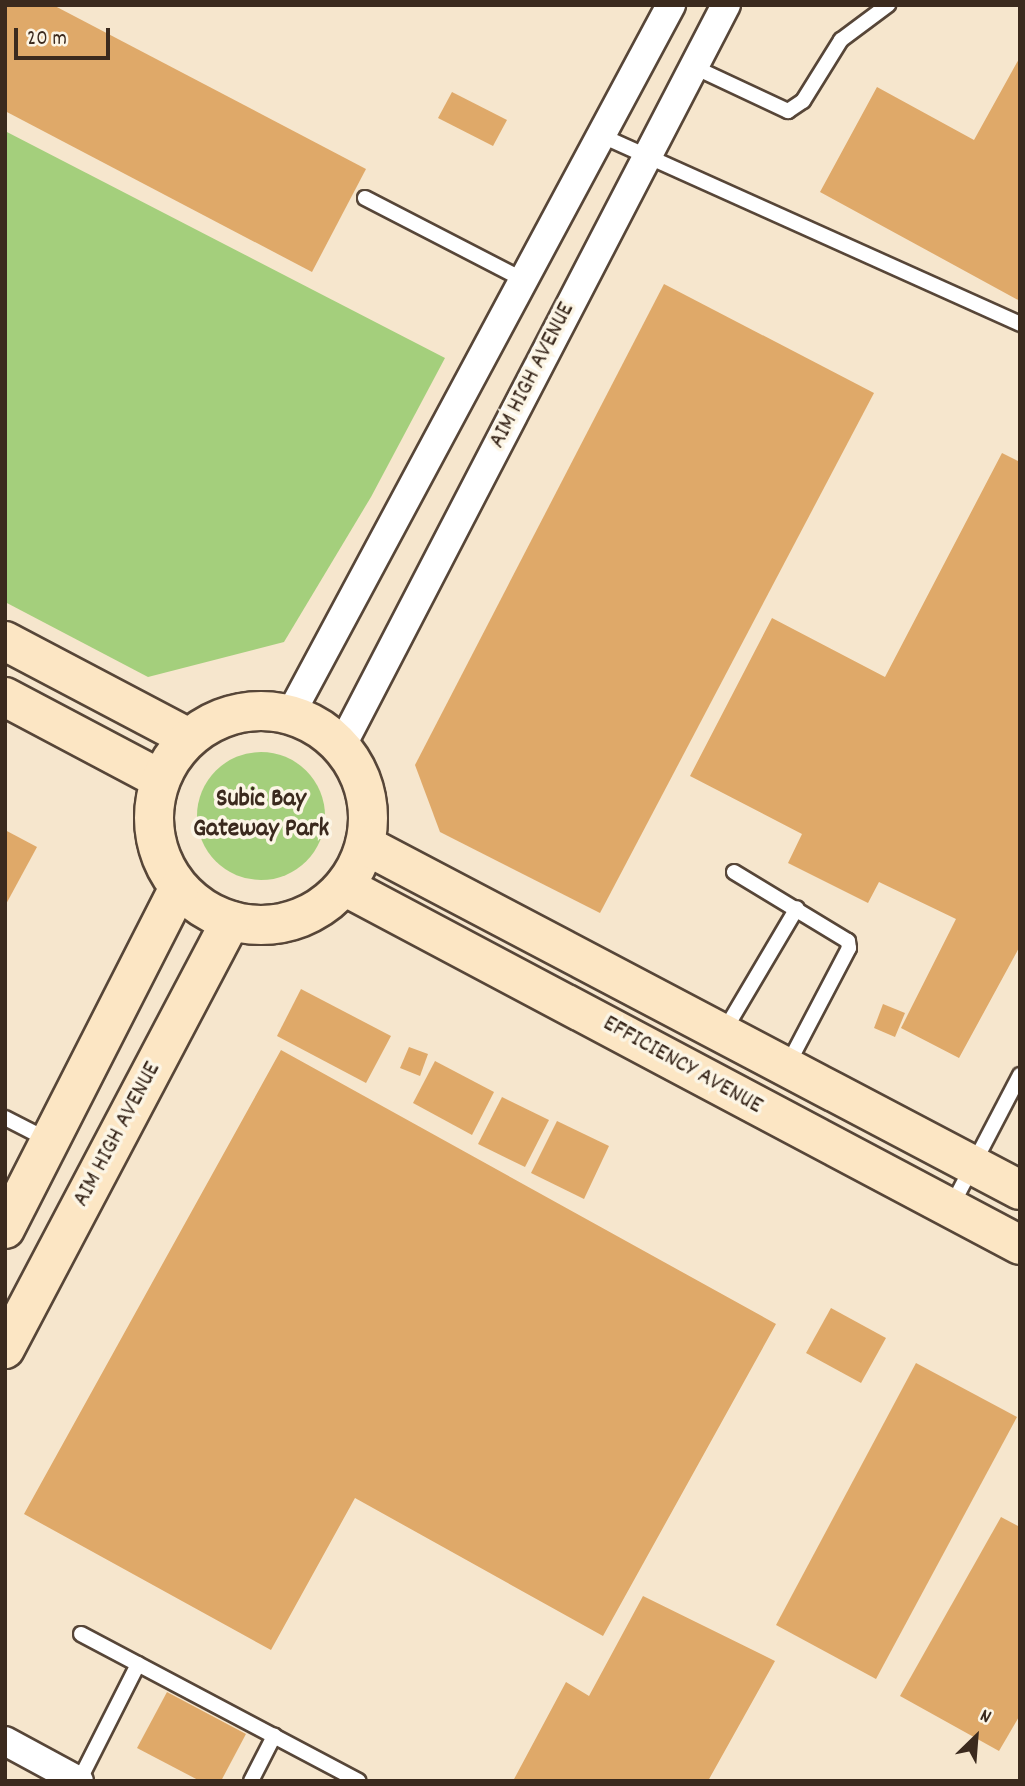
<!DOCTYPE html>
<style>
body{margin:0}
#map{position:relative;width:1025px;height:1786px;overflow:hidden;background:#f6e6cd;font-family:Dekko,sans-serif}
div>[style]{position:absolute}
.green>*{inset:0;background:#a4cf7c}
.round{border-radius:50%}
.building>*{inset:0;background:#dfa969}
.roads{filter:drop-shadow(2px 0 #574638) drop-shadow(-2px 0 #574638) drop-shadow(0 2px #574638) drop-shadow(0 -2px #574638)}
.lane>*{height:14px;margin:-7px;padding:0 7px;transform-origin:7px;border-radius:7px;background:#fff}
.street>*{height:28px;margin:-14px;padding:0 14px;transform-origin:14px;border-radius:14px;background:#fff}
.secondary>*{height:38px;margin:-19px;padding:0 19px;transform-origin:19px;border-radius:19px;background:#fce6c4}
.secondary>.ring{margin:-19px;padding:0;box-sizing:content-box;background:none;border:38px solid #fce6c4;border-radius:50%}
span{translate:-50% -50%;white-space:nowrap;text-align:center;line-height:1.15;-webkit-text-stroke:7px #fcf5e5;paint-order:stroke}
.street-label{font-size:24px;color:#3b2a1e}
.neighbourhood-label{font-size:26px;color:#3b2a1e;font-weight:700}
.frame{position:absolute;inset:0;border:7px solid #3b2a1e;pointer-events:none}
.north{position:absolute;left:941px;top:1702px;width:70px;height:70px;-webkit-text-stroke:5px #fcf5e5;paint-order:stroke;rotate:25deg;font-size:19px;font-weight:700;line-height:28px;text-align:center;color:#3b2a1e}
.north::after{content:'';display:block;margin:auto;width:24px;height:32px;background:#3b2a1e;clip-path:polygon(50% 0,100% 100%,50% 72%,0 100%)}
.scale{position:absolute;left:14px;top:28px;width:96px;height:32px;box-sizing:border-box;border:4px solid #3b2a1e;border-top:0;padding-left:9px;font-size:21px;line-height:24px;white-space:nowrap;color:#3b2a1e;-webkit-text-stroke:5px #fcf5e5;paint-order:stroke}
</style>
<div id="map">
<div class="green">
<div style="clip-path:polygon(5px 131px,445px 358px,371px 497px,284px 642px,148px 677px,5px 602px)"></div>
<div class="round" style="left:197px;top:752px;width:128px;height:128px"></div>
</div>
<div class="building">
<div style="clip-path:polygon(5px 5px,53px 5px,366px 169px,312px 272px,5px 111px)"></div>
<div style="clip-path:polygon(1020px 57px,1020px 301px,820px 192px,877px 87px,974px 140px)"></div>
<div style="clip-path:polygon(452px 92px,507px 120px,493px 146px,438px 118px)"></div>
<div style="clip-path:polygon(664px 284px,874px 393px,600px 913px,440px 832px,415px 765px)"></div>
<div style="clip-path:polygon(1002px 453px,1020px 462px,1020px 946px,959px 1058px,901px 1028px,956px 919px,879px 882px,868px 903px,788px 863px,802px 834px,690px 776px,772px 618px,885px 677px)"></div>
<div style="clip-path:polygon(5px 830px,37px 847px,5px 906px)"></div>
<div style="clip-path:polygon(301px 989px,391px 1036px,366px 1083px,277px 1036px)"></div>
<div style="clip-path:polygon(883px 1004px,905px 1013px,895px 1037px,874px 1028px)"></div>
<div style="clip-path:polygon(409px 1047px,428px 1054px,420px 1076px,400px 1068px)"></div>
<div style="clip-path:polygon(281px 1050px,776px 1324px,603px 1636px,355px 1498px,271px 1650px,24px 1514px)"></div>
<div style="clip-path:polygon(435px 1061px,494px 1092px,472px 1135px,413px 1103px)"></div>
<div style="clip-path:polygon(502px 1097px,549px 1120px,525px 1167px,478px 1144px)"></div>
<div style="clip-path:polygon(557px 1121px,609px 1146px,584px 1199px,531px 1173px)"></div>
<div style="clip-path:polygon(831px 1308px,886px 1338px,861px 1383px,806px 1353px)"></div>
<div style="clip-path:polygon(916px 1363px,1017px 1417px,876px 1679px,776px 1625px)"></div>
<div style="clip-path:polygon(1001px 1517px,1020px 1527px,1020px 1715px,999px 1751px,900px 1696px)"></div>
<div style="clip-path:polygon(643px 1596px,775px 1661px,708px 1781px,513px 1781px,566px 1682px,589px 1696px)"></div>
<div style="clip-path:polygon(167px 1692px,246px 1734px,221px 1781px,200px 1781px,137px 1748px)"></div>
</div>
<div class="roads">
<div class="lane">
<div style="left:694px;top:67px;width:104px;rotate:25.1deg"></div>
<div style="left:788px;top:111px;width:18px;rotate:-34deg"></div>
<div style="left:803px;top:101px;width:72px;rotate:-58.1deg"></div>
<div style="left:841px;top:40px;width:59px;rotate:-36.7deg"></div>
<div style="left:600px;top:135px;width:461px;rotate:24.2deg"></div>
<div style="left:365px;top:198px;width:177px;rotate:27.3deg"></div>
<div style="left:734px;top:872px;width:133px;rotate:31.2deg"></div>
<div style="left:848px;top:941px;width:7px;rotate:82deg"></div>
<div style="left:849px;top:948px;width:133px;rotate:117.7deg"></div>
<div style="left:723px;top:1033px;width:145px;rotate:-59.4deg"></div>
<div style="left:5px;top:1118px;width:48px;rotate:27.1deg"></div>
<div style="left:951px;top:1207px;width:149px;rotate:-62.4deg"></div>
<div style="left:81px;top:1634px;width:314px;rotate:27.9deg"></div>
<div style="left:79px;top:1781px;width:131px;rotate:-63.2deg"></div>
<div style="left:251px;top:1781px;width:51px;rotate:-62.9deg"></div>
</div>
<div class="street">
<div style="left:290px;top:715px;width:806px;rotate:-61.78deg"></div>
<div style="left:341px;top:747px;width:836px;rotate:-62.58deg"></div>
<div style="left:5px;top:1741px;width:84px;rotate:28.4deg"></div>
</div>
<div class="secondary">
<div style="left:5px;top:641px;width:208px;rotate:27.8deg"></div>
<div style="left:5px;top:697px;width:175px;rotate:27.9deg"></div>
<div class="ring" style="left:154px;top:711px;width:176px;height:176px"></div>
<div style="left:365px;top:845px;width:740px;rotate:27.78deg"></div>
<div style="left:344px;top:886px;width:765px;rotate:27.97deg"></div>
<div style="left:5px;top:1229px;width:383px;rotate:-63deg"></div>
<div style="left:5px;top:1349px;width:484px;rotate:-62.2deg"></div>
</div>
</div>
<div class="street-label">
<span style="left:533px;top:376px;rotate:-63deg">AIM HIGH AVENUE</span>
<span style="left:682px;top:1066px;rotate:29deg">EFFICIENCY AVENUE</span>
<span style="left:118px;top:1135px;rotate:-62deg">AIM HIGH AVENUE</span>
</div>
<div class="neighbourhood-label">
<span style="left:261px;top:815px">Subic Bay<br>Gateway Park</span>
</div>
<div class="frame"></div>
<div class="north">N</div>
<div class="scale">20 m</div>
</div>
